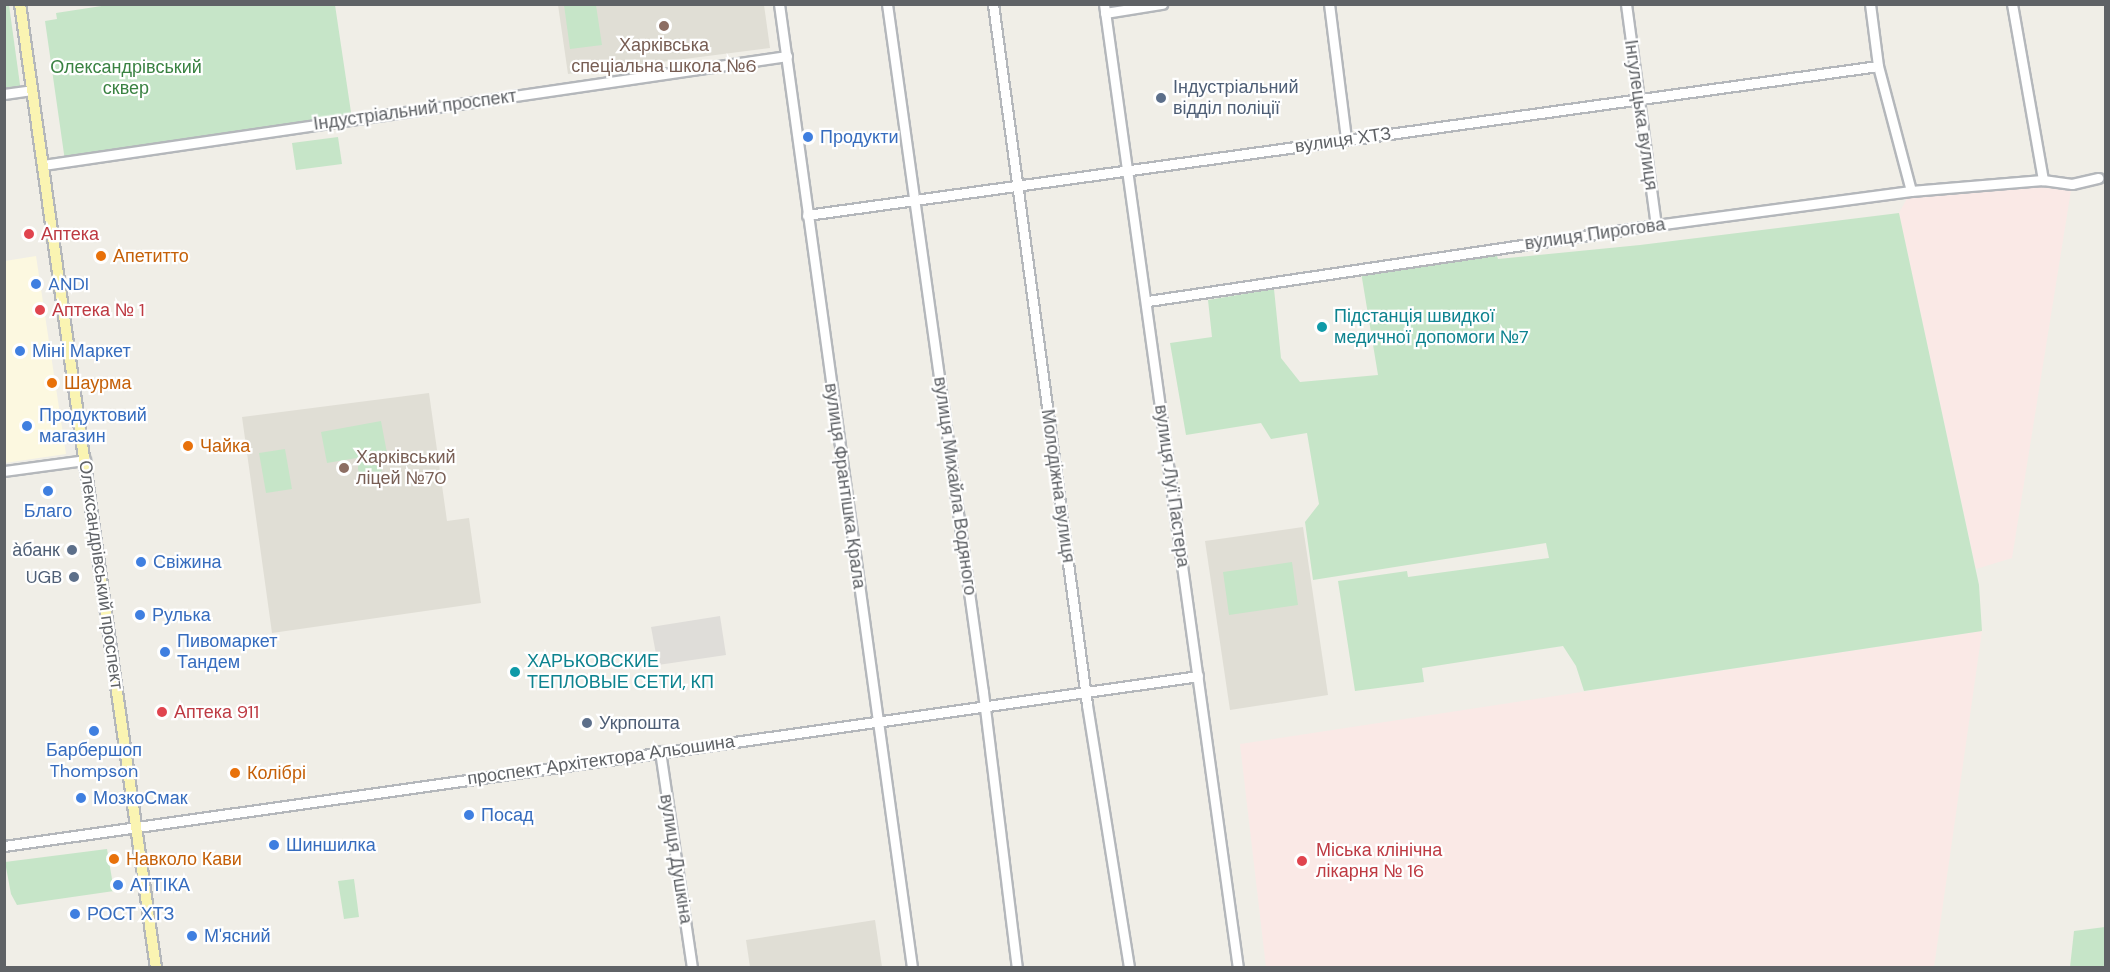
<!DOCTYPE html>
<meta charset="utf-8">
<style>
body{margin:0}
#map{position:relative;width:2110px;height:972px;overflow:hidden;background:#f0eee7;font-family:"DM Sans",sans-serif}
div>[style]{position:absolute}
.commercial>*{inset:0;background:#fcf8e0}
.industrial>*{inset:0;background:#dfddd9}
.education>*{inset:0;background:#e0ded5}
.medical>*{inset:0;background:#fae9e6}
.green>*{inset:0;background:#c6e5c8}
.round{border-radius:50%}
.roads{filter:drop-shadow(2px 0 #b4b7bb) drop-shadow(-2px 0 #b4b7bb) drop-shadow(0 2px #b4b7bb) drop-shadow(0 -2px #b4b7bb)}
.minor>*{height:9px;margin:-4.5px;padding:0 4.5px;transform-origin:4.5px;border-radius:4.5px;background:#fff}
.major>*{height:10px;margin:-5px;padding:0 5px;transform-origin:5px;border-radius:5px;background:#faf4b2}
.dots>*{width:16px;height:16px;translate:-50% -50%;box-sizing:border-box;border:3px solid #fff;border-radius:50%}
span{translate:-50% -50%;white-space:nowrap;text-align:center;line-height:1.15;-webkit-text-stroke:4.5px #fff;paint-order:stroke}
.education-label{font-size:18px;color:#785e54}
.left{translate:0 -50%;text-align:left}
.park-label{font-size:18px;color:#3a8242}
.service-label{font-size:18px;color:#4e5e75}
.right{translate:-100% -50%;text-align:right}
.street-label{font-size:18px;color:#5f6266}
.shop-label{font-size:18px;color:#366cbe}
.health-label{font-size:18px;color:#be3a42}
.food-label{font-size:18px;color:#c56008}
.culture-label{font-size:18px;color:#0d838f}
.frame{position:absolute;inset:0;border:6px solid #5f6266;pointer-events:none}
</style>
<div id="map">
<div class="commercial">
<div style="clip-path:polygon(36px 256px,66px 454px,5px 463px,5px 261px)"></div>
</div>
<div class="industrial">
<div style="clip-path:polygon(720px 616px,726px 655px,658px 665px,651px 627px)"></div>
</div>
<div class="education">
<div style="clip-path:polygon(558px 5px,764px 5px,770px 48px,568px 74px)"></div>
<div style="clip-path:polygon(429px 393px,447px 521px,469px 518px,481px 603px,272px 633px,242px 417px)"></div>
<div style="clip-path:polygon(1303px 527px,1328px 695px,1230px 710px,1205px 541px)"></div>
<div style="clip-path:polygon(875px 920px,882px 967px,750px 967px,746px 940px)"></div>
</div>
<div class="medical">
<div style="clip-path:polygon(2043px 180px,2072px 184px,2012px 558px,1976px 569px,1899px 213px,1911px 191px)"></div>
<div style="clip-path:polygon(1982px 631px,1934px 967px,1266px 967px,1240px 744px)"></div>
</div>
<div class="green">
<div style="clip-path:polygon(4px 5px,9px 5px,21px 92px,4px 94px)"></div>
<div style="clip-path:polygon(108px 5px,335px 5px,352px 119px,65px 161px,45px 21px,57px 19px,56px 13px)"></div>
<div style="clip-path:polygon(564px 5px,596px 5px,602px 45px,570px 49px)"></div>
<div style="clip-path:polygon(338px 137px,342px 164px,296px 170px,292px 143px)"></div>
<div style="clip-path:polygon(1899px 213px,1979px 585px,1982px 631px,1584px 691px,1576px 666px,1563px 646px,1422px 668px,1424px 682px,1355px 691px,1338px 581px,1407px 571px,1408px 577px,1549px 558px,1546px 543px,1313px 580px,1305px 522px,1319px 504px,1307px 433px,1271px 439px,1261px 423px,1186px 435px,1170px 343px,1212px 337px,1208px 300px,1274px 289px,1281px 358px,1300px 382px,1378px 375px,1361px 272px,1496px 253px,1498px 259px,1640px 245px)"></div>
<div style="clip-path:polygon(381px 421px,387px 453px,327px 463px,321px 432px)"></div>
<div style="clip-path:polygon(285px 449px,292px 489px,266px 493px,259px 453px)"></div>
<div class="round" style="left:358px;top:456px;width:24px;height:24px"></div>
<div style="clip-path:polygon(1292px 562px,1298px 605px,1229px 615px,1223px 572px)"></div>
<div style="clip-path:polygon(107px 849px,114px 891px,17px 905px,11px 894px,5px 862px)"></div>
<div style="clip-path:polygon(354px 879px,359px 917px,344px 919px,338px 881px)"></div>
<div style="clip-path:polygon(2105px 927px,2105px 967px,2070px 967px,2074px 931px)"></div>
</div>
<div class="roads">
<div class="minor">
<div style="left:779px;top:4px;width:973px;rotate:82.14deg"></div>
<div style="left:887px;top:4px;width:695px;rotate:82.06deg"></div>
<div style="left:983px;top:692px;width:278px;rotate:83deg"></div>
<div style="left:993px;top:4px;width:707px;rotate:82.36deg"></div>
<div style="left:1087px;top:705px;width:266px;rotate:80.9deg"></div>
<div style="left:1104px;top:4px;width:973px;rotate:82.09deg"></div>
<div style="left:1329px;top:4px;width:136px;rotate:82.8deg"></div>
<div style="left:1626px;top:4px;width:223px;rotate:82.3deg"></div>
<div style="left:1870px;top:4px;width:63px;rotate:82.6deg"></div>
<div style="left:1878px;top:66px;width:129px;rotate:75.2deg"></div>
<div style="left:2012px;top:4px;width:179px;rotate:80deg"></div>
<div style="left:1105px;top:13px;width:58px;rotate:-9deg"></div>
<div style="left:4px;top:94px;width:28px;rotate:-8deg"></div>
<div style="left:43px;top:165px;width:752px;rotate:-8.33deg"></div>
<div style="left:807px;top:215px;width:1081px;rotate:-7.92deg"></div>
<div style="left:1148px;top:301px;width:514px;rotate:-8.51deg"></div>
<div style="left:1656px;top:225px;width:257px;rotate:-7.6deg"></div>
<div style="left:1911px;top:191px;width:132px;rotate:-4.8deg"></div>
<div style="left:2043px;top:180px;width:29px;rotate:8deg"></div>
<div style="left:2072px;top:184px;width:27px;rotate:-13deg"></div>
<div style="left:4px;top:471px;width:82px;rotate:-7.7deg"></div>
<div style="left:660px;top:751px;width:219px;rotate:81.6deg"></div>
<div style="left:4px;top:846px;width:1206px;rotate:-8.1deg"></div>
</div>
<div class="major">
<div style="left:20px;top:4px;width:974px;rotate:81.97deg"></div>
</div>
</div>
<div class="dots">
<div style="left:664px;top:26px;background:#8d6e63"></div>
<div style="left:1161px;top:98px;background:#5c6f8a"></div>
<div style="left:808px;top:137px;background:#3f7fe0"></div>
<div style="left:29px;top:234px;background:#e0444e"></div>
<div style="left:101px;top:256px;background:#e8710a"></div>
<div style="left:36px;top:284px;background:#3f7fe0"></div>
<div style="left:40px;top:310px;background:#e0444e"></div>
<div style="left:1322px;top:327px;background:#0f9aa8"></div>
<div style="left:20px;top:351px;background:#3f7fe0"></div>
<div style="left:52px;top:383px;background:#e8710a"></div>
<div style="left:27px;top:426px;background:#3f7fe0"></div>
<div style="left:188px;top:446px;background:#e8710a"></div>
<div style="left:344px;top:468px;background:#8d6e63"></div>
<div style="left:48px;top:491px;background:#3f7fe0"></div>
<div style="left:72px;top:550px;background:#5c6f8a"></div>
<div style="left:141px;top:562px;background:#3f7fe0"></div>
<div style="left:74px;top:577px;background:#5c6f8a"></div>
<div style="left:140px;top:615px;background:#3f7fe0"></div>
<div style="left:165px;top:652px;background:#3f7fe0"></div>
<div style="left:515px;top:672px;background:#0f9aa8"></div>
<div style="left:162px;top:712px;background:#e0444e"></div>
<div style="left:587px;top:723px;background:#5c6f8a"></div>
<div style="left:94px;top:731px;background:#3f7fe0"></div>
<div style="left:235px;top:773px;background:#e8710a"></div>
<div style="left:81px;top:798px;background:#3f7fe0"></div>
<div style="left:469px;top:815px;background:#3f7fe0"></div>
<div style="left:274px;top:845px;background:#3f7fe0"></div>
<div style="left:114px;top:859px;background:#e8710a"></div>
<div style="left:1302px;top:861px;background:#e0444e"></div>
<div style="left:118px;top:885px;background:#3f7fe0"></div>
<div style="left:75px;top:914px;background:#3f7fe0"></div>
<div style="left:192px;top:936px;background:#3f7fe0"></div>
</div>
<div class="education-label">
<span style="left:664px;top:56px">Харківська<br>спеціальна школа №6</span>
<span class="left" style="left:356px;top:468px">Харківський<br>ліцей №70</span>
</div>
<div class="park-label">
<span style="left:126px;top:78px">Олександрівський<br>сквер</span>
</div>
<div class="service-label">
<span class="left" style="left:1173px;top:98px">Індустріальний<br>відділ поліції</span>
<span class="right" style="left:60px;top:550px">а̀банк</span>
<span class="right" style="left:62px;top:577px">UGB</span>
<span class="left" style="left:599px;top:723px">Укрпошта</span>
</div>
<div class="street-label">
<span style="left:415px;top:110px;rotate:-8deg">Індустріальний проспект</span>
<span style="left:1641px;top:115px;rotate:82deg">Інгулецька вулиця</span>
<span style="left:1343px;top:140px;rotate:-8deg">вулиця ХТЗ</span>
<span style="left:1595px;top:234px;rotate:-8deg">вулиця Пирогова</span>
<span style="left:845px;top:486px;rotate:82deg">вулиця Франтішка Крала</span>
<span style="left:955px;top:486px;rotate:82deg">вулиця Михайла Водяного</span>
<span style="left:1058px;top:486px;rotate:82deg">Молодіжна вулиця</span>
<span style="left:1172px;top:486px;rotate:82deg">вулиця Луї Пастера</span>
<span style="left:101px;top:575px;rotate:82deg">Олександрівський проспект</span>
<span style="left:601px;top:760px;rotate:-8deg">проспект Архітектора Альошина</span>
<span style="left:676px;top:859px;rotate:81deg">вулиця Душкіна</span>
</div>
<div class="shop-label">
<span class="left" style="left:820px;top:137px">Продукти</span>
<span class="left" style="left:48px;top:284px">ANDI</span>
<span class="left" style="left:32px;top:351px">Міні Маркет</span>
<span class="left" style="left:39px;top:426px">Продуктовий<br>магазин</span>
<span style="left:48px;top:511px">Благо</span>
<span class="left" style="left:153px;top:562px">Свіжина</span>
<span class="left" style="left:152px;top:615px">Рулька</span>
<span class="left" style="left:177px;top:652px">Пивомаркет<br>Тандем</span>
<span style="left:94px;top:761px">Барбершоп<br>Thompson</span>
<span class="left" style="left:93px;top:798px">МозкоСмак</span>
<span class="left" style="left:481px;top:815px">Посад</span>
<span class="left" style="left:286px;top:845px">Шиншилка</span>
<span class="left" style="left:130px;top:885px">АТТІКА</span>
<span class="left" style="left:87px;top:914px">РОСТ ХТЗ</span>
<span class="left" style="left:204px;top:936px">М'ясний</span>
</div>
<div class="health-label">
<span class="left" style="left:41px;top:234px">Аптека</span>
<span class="left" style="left:52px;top:310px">Аптека № 1</span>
<span class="left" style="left:174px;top:712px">Аптека 911</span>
<span class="left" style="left:1316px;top:861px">Міська клінічна<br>лікарня № 16</span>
</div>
<div class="food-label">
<span class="left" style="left:113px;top:256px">Апетитто</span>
<span class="left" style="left:64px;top:383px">Шаурма</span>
<span class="left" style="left:200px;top:446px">Чайка</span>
<span class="left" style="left:247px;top:773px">Колібрі</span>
<span class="left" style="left:126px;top:859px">Навколо Кави</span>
</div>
<div class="culture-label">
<span class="left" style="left:1334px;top:327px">Підстанція швидкої<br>медичної допомоги №7</span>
<span class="left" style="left:527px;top:672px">ХАРЬКОВСКИЕ<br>ТЕПЛОВЫЕ СЕТИ, КП</span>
</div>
<div class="frame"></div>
</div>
